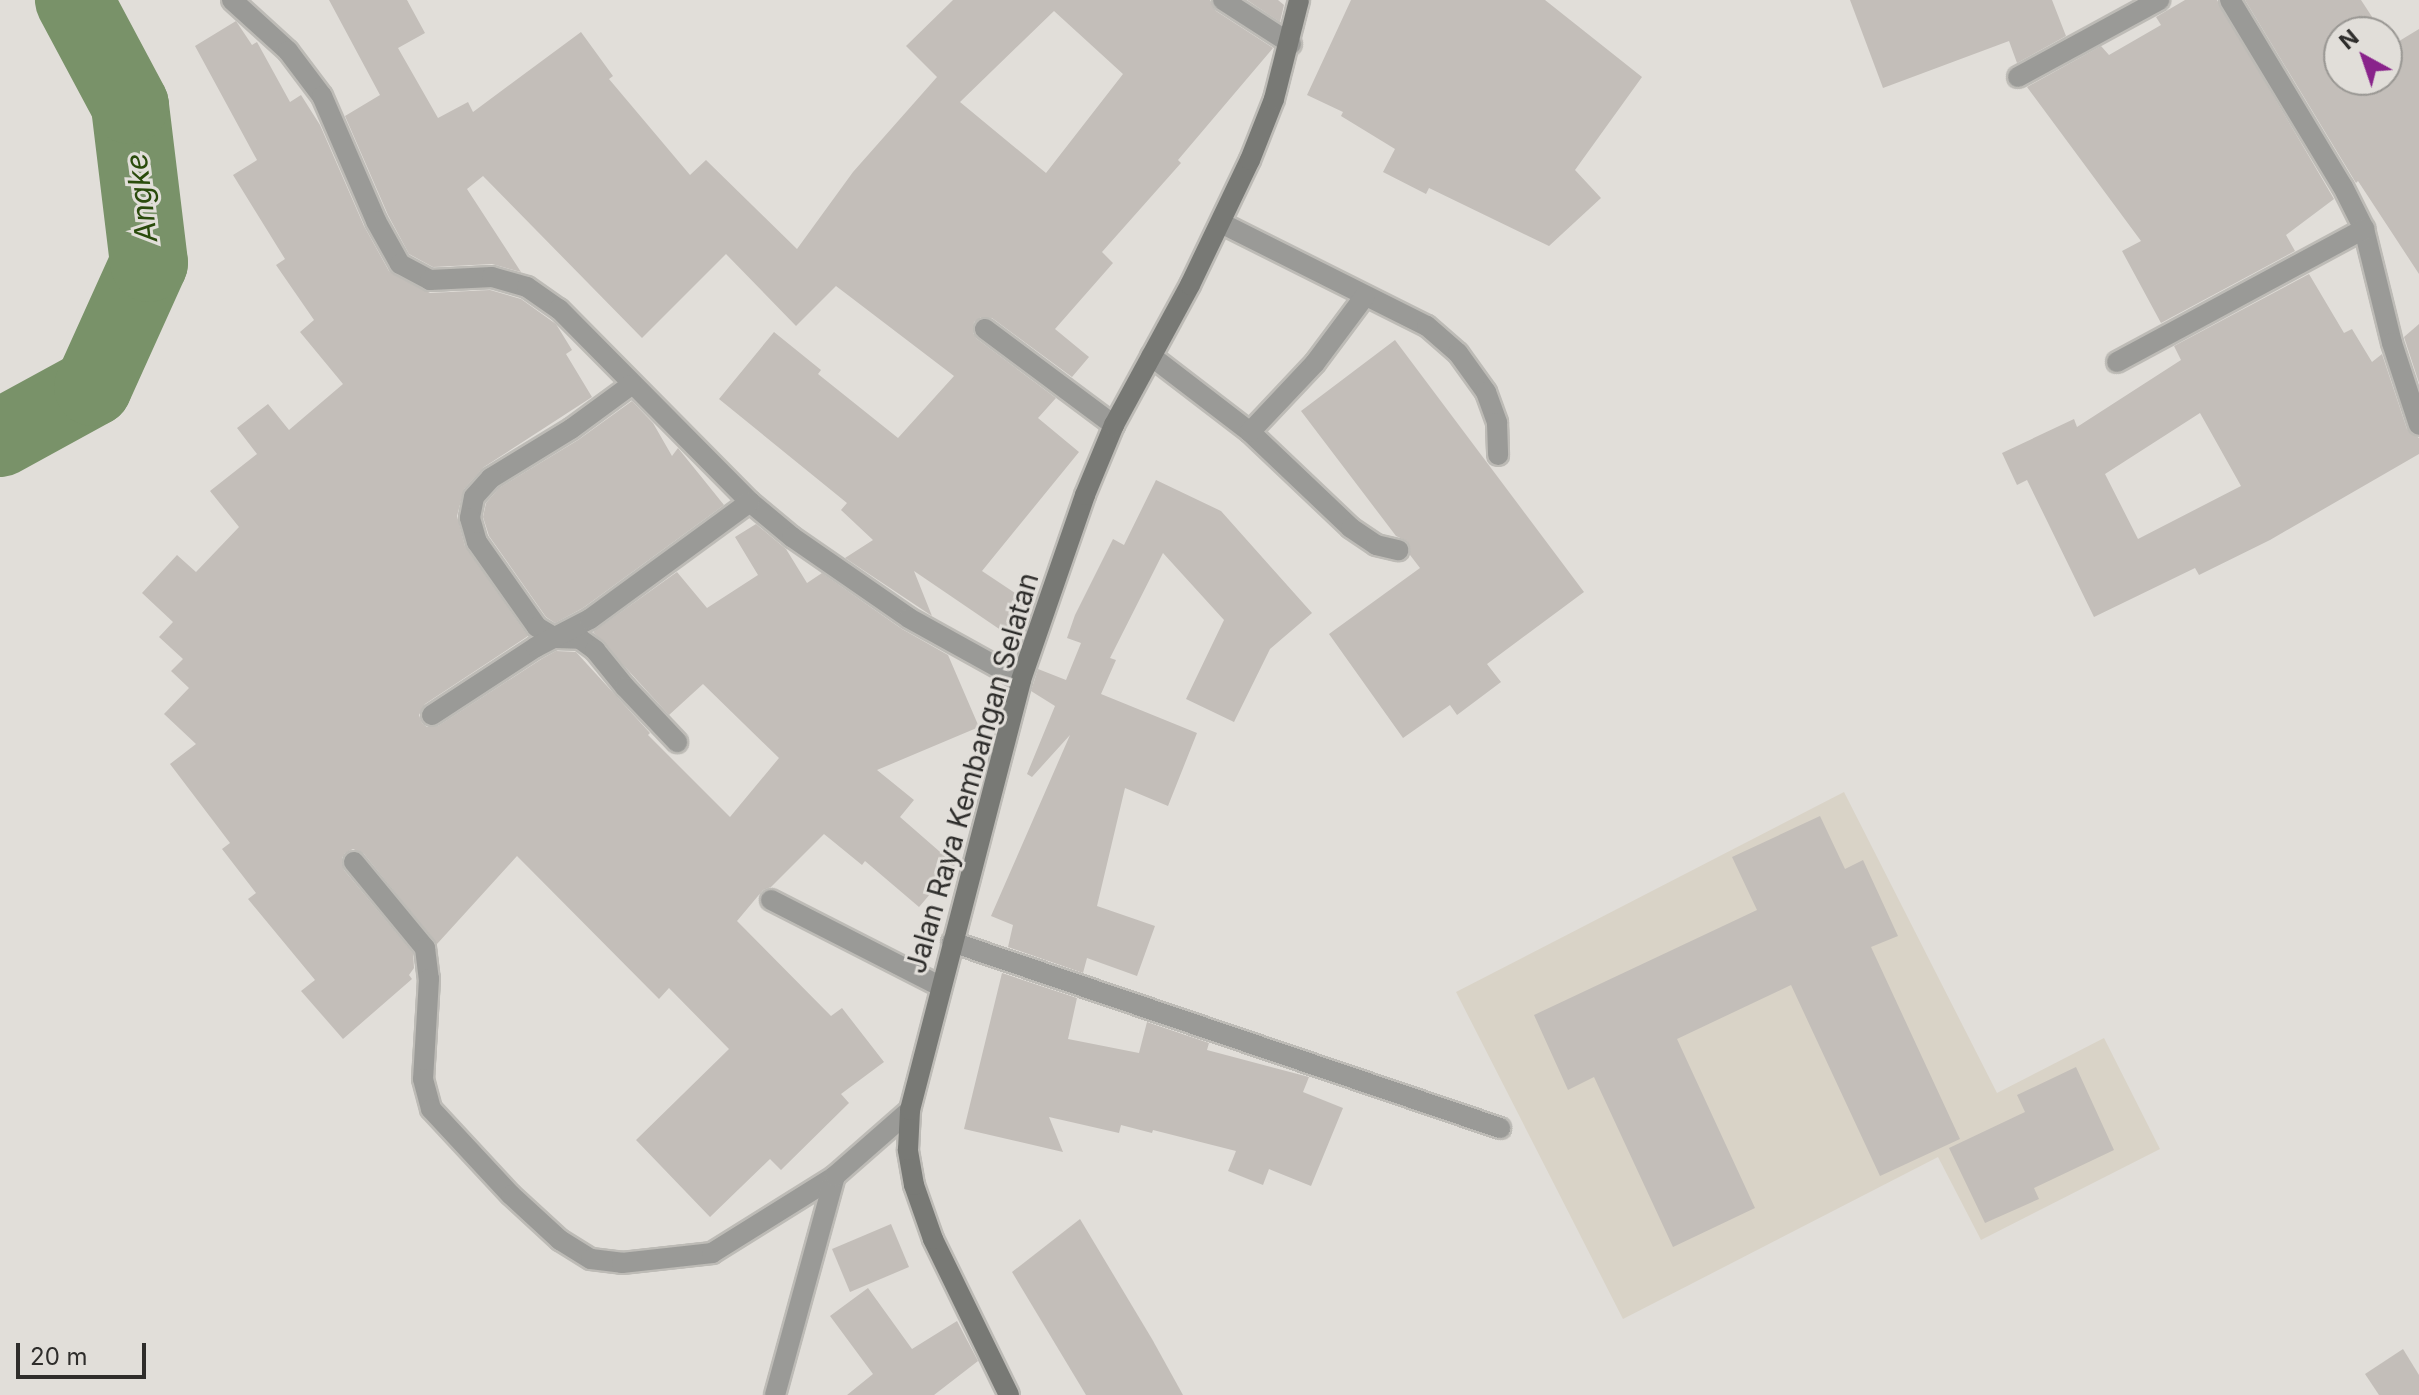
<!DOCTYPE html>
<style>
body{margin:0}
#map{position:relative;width:2419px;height:1395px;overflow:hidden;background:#e1ded9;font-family:Inter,sans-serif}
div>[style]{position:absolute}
.built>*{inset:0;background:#d9d3c7}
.river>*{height:78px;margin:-39px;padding:0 39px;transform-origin:39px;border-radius:39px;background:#799269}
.building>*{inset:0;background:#c3beb9}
.roads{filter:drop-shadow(2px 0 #bdbbb6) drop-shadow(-2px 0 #bdbbb6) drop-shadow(0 2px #bdbbb6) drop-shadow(0 -2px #bdbbb6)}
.service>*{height:20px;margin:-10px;padding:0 10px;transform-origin:10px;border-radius:10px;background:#9a9a97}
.minor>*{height:20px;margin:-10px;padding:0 10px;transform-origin:10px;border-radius:10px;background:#9a9a97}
.secondary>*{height:20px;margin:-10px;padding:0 10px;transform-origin:10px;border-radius:10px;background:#787975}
span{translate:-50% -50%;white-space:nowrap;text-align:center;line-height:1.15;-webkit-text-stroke:6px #e1ded9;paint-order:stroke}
.street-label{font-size:28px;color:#2e2d2b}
.water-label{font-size:30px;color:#2a4b0c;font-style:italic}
.north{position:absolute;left:2323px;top:16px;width:80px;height:80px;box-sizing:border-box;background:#e1ded9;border:2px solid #999793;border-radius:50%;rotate:320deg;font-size:22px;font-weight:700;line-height:32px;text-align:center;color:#2e2d2b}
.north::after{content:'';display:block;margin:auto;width:28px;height:36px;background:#89238b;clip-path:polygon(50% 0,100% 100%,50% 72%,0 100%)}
.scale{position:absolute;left:16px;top:1343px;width:130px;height:36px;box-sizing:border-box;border:4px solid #2e2d2b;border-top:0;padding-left:10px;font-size:24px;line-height:28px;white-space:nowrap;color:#2e2d2b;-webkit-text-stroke:6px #e1ded9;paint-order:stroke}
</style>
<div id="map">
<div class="built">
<div style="clip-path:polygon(1844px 792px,1997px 1093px,2104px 1038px,2160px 1149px,1981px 1240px,1938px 1157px,1623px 1319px,1456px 992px)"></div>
</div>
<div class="river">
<div style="left:0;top:438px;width:106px;rotate:-28.7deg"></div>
<div style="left:93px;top:387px;width:136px;rotate:-65.7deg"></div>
<div style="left:149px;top:263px;width:159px;rotate:-96.9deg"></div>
<div style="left:130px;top:105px;width:119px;rotate:-118.1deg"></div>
</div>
<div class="building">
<div style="clip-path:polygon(evenodd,329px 0,407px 0,425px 33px,398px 48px,438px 118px,468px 102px,473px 112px,581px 32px,613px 76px,609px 79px,690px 175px,706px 160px,797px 249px,853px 172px,937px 77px,906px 46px,953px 0,1210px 0,1216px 11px,1273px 48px,1178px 160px,1181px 163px,1102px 252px,1113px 263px,1055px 329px,1089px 357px,1072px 377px,992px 318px,981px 317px,974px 322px,973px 333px,977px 339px,1056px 398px,1038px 418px,1079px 452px,982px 571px,1030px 603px,1008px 635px,914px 571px,932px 616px,845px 558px,873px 540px,841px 510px,847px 503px,719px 399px,774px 332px,821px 370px,818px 374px,898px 438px,954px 376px,836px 286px,796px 326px,726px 254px,642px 338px,483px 176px,467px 189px,521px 272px,492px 264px,433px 267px,409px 254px,388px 215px,345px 116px,380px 95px,329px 0,1054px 11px,1123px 74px,1046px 173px,960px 102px,1054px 11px)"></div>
<div style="clip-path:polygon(1247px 0,1278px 0,1284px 5px,1280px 22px)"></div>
<div style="clip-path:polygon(1351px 0,1545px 0,1642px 77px,1575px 170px,1601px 198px,1549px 246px,1429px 188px,1426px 194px,1383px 172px,1395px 149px,1341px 116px,1343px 112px,1307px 95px)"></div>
<div style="clip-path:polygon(1850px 0,2052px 0,2066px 36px,2017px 63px,2009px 41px,1883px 88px)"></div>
<div style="clip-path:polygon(2185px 0,2217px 0,2334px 199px,2286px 235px,2295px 251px,2161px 323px,2122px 251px,2141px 241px,2027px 87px,2101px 46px,2109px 55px,2161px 25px,2156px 17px)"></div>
<div style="clip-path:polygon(2245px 0,2361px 0,2382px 32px,2339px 32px,2339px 80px,2387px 80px,2387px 40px,2391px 46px,2419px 29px,2419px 274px,2358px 181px,2356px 183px)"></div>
<div style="clip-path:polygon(236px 21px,252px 45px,257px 42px,290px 102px,301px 95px,320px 125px,364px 226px,389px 271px,430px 293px,490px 290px,521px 299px,556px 324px,572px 350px,566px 354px,592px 397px,484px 467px,464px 489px,457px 516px,465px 546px,528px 636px,425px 704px,419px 715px,422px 723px,427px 727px,438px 726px,543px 658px,556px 651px,576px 652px,650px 733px,648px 735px,730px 817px,779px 758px,703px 684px,669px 715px,593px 632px,677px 572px,707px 608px,758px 575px,735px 537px,756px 524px,786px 549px,807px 583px,822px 573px,902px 629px,948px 655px,979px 727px,877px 770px,914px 800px,900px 817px,955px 865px,919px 907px,865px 861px,862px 865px,824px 834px,771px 887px,763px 890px,737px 921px,831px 1016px,842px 1008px,884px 1062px,841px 1094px,849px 1103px,781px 1170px,770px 1159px,710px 1217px,636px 1140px,729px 1049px,669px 988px,659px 999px,517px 856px,437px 944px,364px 854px,353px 849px,345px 853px,342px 858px,344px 870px,413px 953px,414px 968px,409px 975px,412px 979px,343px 1039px,301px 991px,315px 980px,248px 899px,256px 893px,222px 849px,230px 843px,170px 764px,196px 744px,164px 714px,189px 688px,171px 671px,183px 659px,159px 637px,173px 622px,142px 593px,177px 555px,196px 572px,239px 527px,210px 491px,257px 454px,237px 428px,268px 404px,289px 430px,343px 384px,300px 332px,314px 320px,276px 265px,285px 259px,233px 175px,257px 160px,195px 46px)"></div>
<div style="clip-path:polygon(evenodd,2309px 274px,2344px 333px,2352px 329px,2372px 362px,2382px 354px,2407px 429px,2419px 438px,2419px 454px,2270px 540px,2199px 575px,2195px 568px,2094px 617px,2027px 480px,2017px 485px,2002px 453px,2074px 419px,2077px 427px,2181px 360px,2174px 346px,2309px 274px,2200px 413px,2241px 486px,2138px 539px,2105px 474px,2200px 413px)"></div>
<div style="clip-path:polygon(2419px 324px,2419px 383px,2404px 337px)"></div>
<div style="clip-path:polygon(1395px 340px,1584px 592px,1487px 664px,1501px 682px,1457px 715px,1450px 705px,1403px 738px,1329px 634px,1420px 568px,1410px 555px,1407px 541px,1396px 536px,1301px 411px)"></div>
<div style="clip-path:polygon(632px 401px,653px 423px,672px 456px,678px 448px,724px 505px,583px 608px,555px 623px,546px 617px,489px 536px,483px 517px,486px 503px,499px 488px,578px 440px)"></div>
<div style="clip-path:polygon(1156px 480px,1221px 511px,1312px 613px,1270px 649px,1234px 722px,1186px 699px,1224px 620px,1163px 553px,1110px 658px,1116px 660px,1101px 694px,1197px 733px,1168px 806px,1125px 788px,1097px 906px,1155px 926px,1137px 976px,1087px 958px,1083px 973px,1008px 947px,1013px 925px,991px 916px,1070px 735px,1032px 777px,1027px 774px,1055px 706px,1031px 691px,1038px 669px,1066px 680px,1081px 643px,1067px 638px,1075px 615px,1113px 539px,1124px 545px)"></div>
<div style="clip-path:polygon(1820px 816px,1845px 869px,1863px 860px,1898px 936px,1871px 947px,1960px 1139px,1880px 1176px,1791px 985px,1677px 1039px,1755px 1208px,1673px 1247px,1594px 1077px,1568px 1090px,1534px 1015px,1757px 910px,1732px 857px)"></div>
<div style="clip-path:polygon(1002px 973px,1077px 998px,1068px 1039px,1139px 1053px,1147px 1022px,1209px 1043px,1207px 1050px,1309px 1077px,1303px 1092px,1343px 1108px,1311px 1186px,1269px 1169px,1263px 1185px,1228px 1171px,1236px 1151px,1153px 1130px,1152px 1133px,1121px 1125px,1119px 1133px,1049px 1117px,1063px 1152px,964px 1129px)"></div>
<div style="clip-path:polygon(2076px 1067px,2114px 1150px,2034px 1188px,2039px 1199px,1985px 1223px,1949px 1148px,2025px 1112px,2017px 1095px)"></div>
<div style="clip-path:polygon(1080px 1219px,1152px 1339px,1183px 1395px,1086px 1395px,1012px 1272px)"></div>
<div style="clip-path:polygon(891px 1224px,909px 1267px,850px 1292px,832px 1249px)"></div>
<div style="clip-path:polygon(868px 1288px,912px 1349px,957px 1321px,978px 1361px,934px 1395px,847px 1395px,873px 1374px,830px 1316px)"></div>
<div style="clip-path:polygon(2403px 1349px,2419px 1375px,2419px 1395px,2379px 1395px,2365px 1374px)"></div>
</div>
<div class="roads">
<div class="service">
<div style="left:1221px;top:223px;width:230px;rotate:26.6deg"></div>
<div style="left:1427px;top:326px;width:41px;rotate:41.1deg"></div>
<div style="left:1458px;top:353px;width:48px;rotate:54.3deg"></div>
<div style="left:1486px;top:392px;width:33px;rotate:70deg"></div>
<div style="left:1497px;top:423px;width:32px;rotate:88deg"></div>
<div style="left:1151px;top:356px;width:125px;rotate:37.5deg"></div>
<div style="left:1250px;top:432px;width:139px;rotate:43.5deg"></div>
<div style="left:1351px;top:528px;width:30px;rotate:34deg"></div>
<div style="left:1376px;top:545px;width:23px;rotate:13deg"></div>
<div style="left:1250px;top:432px;width:95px;rotate:-46.7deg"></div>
<div style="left:1315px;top:363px;width:84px;rotate:-53.3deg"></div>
<div style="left:771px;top:900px;width:190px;rotate:27deg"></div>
</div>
<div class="minor">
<div style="left:232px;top:0;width:76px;rotate:42.3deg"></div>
<div style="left:288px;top:51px;width:56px;rotate:52.9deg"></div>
<div style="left:322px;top:96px;width:136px;rotate:66.6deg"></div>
<div style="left:376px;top:221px;width:49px;rotate:60.8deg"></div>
<div style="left:400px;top:264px;width:34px;rotate:28deg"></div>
<div style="left:430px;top:280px;width:62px;rotate:-2.8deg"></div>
<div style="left:492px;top:277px;width:36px;rotate:16deg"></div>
<div style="left:527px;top:287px;width:39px;rotate:35deg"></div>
<div style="left:559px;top:309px;width:272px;rotate:45.3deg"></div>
<div style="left:750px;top:502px;width:55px;rotate:39.8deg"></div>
<div style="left:792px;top:537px;width:142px;rotate:34.7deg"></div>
<div style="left:909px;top:618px;width:128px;rotate:29deg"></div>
<div style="left:1223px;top:0;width:81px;rotate:32.9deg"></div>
<div style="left:2230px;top:0;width:218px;rotate:58.9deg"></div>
<div style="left:2343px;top:187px;width:47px;rotate:63.4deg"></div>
<div style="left:2364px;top:229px;width:117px;rotate:76.2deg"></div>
<div style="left:2392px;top:343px;width:86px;rotate:71.8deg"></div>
<div style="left:2018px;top:77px;width:161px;rotate:-28.6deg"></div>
<div style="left:985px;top:329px;width:161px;rotate:36.7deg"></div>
<div style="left:2117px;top:362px;width:281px;rotate:-28.3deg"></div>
<div style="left:631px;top:385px;width:74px;rotate:143.7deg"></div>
<div style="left:571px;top:429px;width:94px;rotate:148.5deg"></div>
<div style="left:491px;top:478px;width:25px;rotate:132deg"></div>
<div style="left:474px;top:497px;width:21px;rotate:101deg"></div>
<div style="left:470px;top:518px;width:25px;rotate:74deg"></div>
<div style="left:477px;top:542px;width:104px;rotate:54.8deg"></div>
<div style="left:537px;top:627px;width:21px;rotate:31deg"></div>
<div style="left:555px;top:638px;width:25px;rotate:2deg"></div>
<div style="left:580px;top:639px;width:19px;rotate:36deg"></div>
<div style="left:595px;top:650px;width:48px;rotate:51deg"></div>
<div style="left:625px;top:687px;width:76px;rotate:46.6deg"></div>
<div style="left:432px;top:715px;width:124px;rotate:-33.2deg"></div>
<div style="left:536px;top:647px;width:61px;rotate:-27.4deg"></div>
<div style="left:590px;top:619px;width:198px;rotate:-36.2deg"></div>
<div style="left:354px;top:862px;width:112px;rotate:50.5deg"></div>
<div style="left:425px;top:948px;width:31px;rotate:83deg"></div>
<div style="left:429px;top:979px;width:100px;rotate:93.4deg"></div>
<div style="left:423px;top:1079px;width:31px;rotate:75deg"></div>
<div style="left:431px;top:1109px;width:117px;rotate:47.1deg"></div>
<div style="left:511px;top:1195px;width:67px;rotate:42.6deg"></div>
<div style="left:560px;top:1240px;width:36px;rotate:32deg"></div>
<div style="left:591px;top:1259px;width:31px;rotate:7deg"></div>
<div style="left:622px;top:1263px;width:91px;rotate:-6.3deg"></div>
<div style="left:712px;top:1253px;width:145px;rotate:-32deg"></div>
<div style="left:952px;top:942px;width:579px;rotate:18.75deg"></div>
<div style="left:775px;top:1395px;width:227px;rotate:-74.7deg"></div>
<div style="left:835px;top:1176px;width:100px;rotate:-41.3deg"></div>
</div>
<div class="secondary">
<div style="left:1009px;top:1395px;width:174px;rotate:-116deg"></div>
<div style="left:933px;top:1239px;width:57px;rotate:-109.4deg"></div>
<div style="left:914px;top:1185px;width:36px;rotate:-100deg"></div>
<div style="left:908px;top:1150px;width:40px;rotate:-87.1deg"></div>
<div style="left:910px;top:1110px;width:444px;rotate:-75.5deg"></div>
<div style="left:1021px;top:680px;width:196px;rotate:-70.9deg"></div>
<div style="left:1085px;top:495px;width:76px;rotate:-67.5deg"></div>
<div style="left:1114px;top:425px;width:159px;rotate:-61.5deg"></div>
<div style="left:1190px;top:285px;width:139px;rotate:-64.4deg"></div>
<div style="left:1250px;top:160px;width:66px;rotate:-68.5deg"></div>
<div style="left:1274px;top:99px;width:102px;rotate:-75.8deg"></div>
</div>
</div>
<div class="street-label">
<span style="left:972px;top:773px;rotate:-74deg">Jalan Raya Kembangan Selatan</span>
</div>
<div class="water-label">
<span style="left:141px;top:198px;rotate:-97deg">Angke</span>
</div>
<div class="north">N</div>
<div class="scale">20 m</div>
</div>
